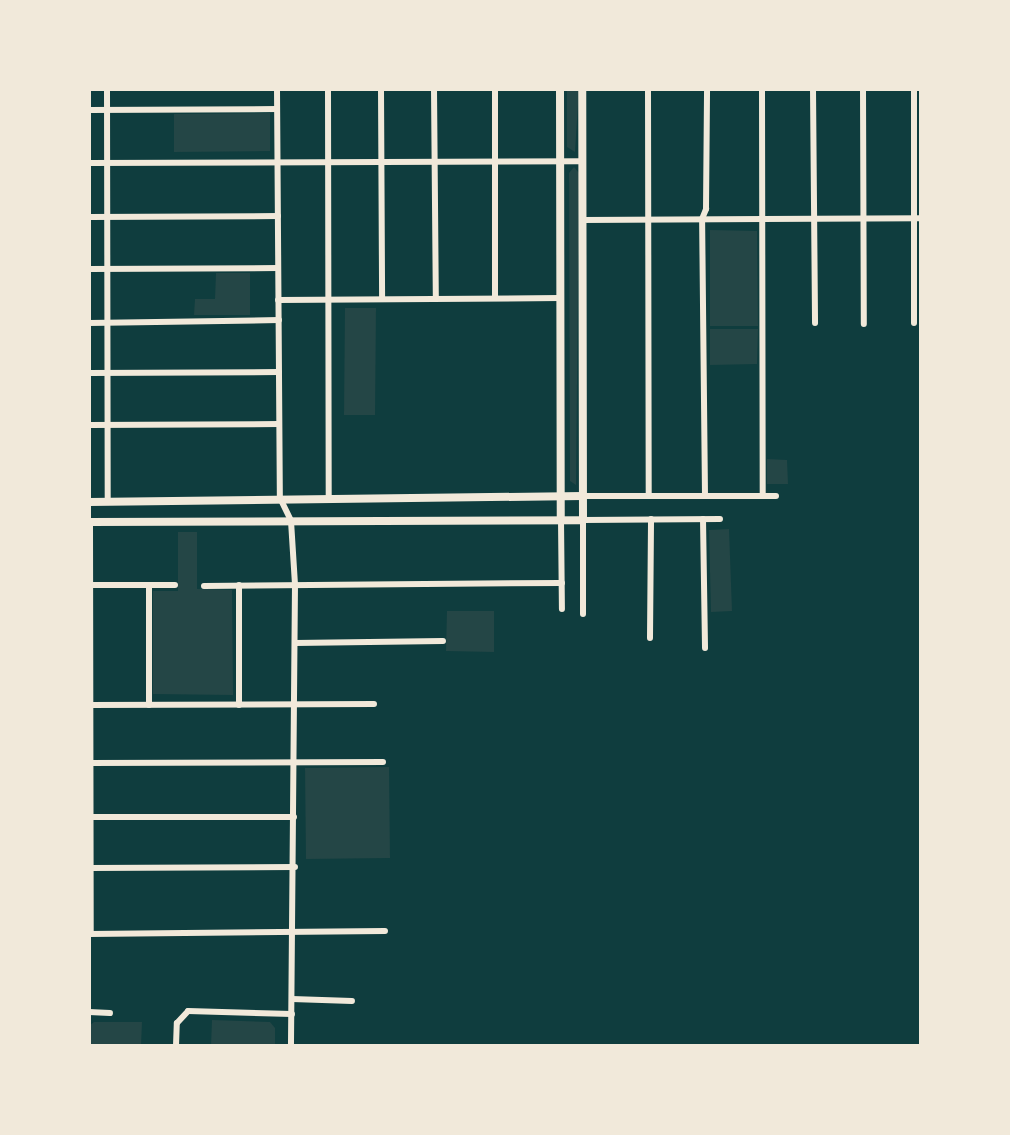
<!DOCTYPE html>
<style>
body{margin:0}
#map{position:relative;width:1010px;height:1135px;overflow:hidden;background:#0f3d3e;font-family:Montserrat,sans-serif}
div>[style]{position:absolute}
.green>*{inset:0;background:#244646}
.minor>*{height:6px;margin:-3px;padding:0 3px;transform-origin:3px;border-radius:3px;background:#f1e9da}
.tertiary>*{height:8px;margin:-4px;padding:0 4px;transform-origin:4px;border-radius:4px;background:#f1e9da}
span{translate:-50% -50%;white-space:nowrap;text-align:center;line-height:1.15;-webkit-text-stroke:7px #f1e9da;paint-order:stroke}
.frame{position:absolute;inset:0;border:91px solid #f1e9da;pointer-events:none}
</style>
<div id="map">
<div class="green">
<div style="clip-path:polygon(567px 89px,579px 89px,575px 152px,567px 147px)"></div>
<div style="clip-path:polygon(270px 113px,270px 151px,174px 152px,174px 114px)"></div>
<div style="clip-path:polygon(574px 167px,579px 173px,576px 485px,570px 481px,569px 173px)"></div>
<div style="clip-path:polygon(710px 230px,757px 231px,758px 326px,710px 326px)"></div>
<div style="clip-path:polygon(216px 273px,250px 273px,250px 315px,194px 315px,195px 299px,215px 299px)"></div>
<div style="clip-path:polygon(345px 308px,376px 308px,375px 415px,344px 415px)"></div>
<div style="clip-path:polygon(710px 329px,758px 329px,757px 364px,710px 365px)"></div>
<div style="clip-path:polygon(767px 459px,787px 460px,788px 484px,767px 484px)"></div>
<div style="clip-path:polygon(729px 529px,732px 611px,711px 612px,709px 530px)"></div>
<div style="clip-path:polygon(178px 532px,197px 532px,197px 589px,232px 590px,233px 695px,153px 694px,153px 591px,178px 591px)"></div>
<div style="clip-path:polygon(447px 611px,494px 611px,494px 652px,446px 651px)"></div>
<div style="clip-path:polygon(389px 767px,390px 858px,306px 859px,305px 768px)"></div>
<div style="clip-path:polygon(212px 1020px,270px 1022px,275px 1028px,275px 1046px,211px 1046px)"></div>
<div style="clip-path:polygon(94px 1022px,142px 1022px,141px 1046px,89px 1046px,89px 1026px)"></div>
</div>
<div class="minor">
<div style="left:107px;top:89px;width:413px;rotate:89.9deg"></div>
<div style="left:277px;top:89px;width:409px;rotate:89.6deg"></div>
<div style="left:280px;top:498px;width:25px;rotate:64deg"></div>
<div style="left:291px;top:521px;width:63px;rotate:86.4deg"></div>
<div style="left:295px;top:584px;width:462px;rotate:90.5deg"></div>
<div style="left:328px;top:89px;width:408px;rotate:89.9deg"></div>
<div style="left:381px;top:89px;width:210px;rotate:89.7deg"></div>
<div style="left:434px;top:89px;width:210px;rotate:89.5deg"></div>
<div style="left:495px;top:89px;width:209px;rotate:90deg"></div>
<div style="left:648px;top:89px;width:407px;rotate:89.9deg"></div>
<div style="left:762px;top:89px;width:407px;rotate:89.9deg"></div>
<div style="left:813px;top:89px;width:234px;rotate:89.5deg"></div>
<div style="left:863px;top:89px;width:235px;rotate:89.8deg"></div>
<div style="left:914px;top:89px;width:234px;rotate:90deg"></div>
<div style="left:89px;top:110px;width:188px;rotate:-0.3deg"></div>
<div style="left:89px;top:163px;width:493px;rotate:-0.2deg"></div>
<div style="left:89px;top:217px;width:189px;rotate:-0.3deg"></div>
<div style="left:582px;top:220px;width:339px;rotate:-0.3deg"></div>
<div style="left:89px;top:269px;width:189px;rotate:-0.3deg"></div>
<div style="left:278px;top:300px;width:282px;rotate:-0.4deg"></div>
<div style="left:89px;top:323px;width:190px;rotate:-0.9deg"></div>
<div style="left:89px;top:373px;width:190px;rotate:-0.3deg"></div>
<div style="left:89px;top:425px;width:190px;rotate:-0.3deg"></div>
<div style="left:583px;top:496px;width:193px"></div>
<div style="left:705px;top:496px;width:277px;rotate:-90.6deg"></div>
<div style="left:702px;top:219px;width:11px;rotate:-68deg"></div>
<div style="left:706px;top:209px;width:120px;rotate:-89.5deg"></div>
<div style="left:703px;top:519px;width:129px;rotate:89.1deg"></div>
<div style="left:561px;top:520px;width:89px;rotate:89.4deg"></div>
<div style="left:90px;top:522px;width:412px;rotate:89.9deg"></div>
<div style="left:89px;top:585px;width:86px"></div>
<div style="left:239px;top:585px;width:120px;rotate:90deg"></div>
<div style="left:204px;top:586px;width:358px;rotate:-0.5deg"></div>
<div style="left:583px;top:614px;width:94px;rotate:-90deg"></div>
<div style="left:583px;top:520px;width:137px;rotate:-0.4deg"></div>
<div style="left:650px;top:638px;width:119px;rotate:-89.5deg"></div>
<div style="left:295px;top:643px;width:148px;rotate:-0.8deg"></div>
<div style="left:89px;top:705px;width:285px;rotate:-0.2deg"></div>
<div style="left:149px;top:705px;width:120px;rotate:-90deg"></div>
<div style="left:89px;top:763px;width:294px;rotate:-0.2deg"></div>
<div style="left:89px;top:817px;width:205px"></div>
<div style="left:89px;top:868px;width:206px;rotate:-0.3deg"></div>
<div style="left:89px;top:934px;width:296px;rotate:-0.6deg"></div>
<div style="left:292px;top:999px;width:60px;rotate:1.9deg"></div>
<div style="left:89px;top:1012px;width:21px;rotate:3deg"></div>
<div style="left:176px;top:1046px;width:23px;rotate:-88deg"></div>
<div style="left:177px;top:1023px;width:16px;rotate:-47deg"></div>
<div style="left:188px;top:1011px;width:104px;rotate:1.7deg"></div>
</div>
<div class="tertiary">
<div style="left:560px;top:89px;width:431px;rotate:89.9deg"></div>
<div style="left:89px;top:502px;width:494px;rotate:-0.7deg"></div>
<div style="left:89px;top:522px;width:494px;rotate:-0.2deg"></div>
<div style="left:583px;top:520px;width:431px;rotate:-90.1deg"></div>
</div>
<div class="frame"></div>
</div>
